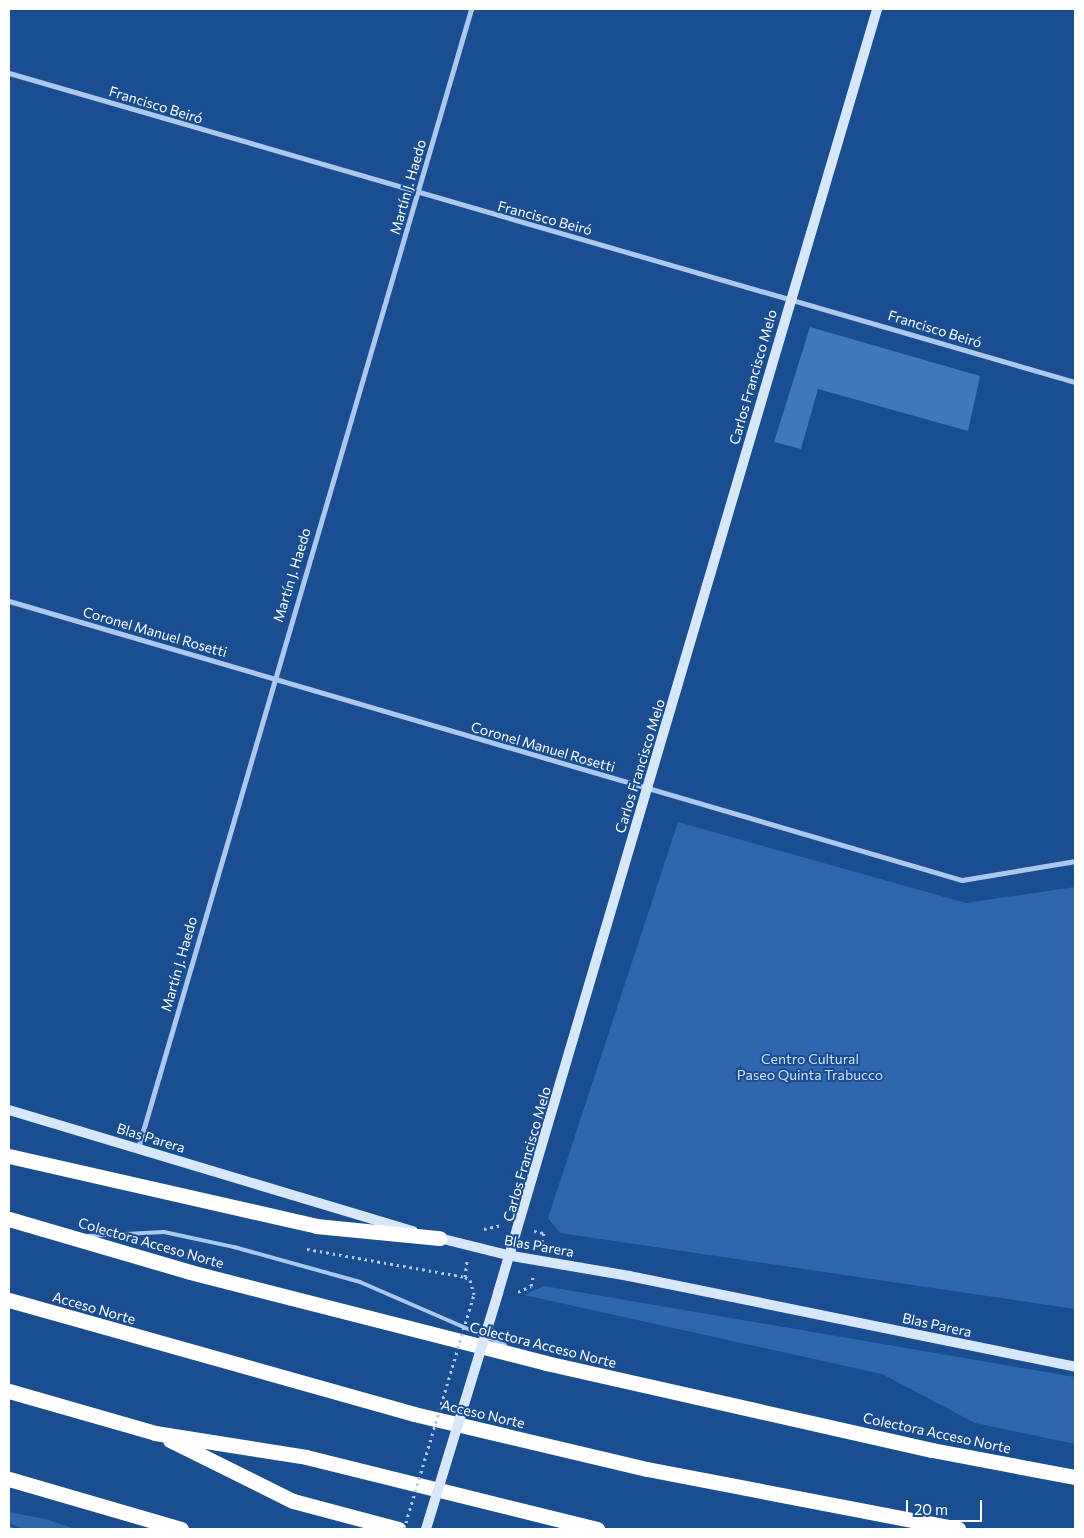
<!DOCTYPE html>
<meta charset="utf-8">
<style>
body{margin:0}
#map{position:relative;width:1084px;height:1538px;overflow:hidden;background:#1b4d91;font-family:Commissioner,sans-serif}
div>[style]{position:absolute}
.green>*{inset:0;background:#2e67af}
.building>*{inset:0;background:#4477b9}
.path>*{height:3px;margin-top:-1.5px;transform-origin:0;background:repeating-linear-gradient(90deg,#abc8ee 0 2.5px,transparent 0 6.5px)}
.lane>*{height:4px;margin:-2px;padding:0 2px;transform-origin:2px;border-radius:2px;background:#abc8ee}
.street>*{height:5px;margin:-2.5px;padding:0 2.5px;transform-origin:2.5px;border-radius:2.5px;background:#abc8ee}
.secondary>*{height:10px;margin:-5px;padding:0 5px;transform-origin:5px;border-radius:5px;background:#d8e6fa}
.highway>*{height:15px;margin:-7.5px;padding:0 7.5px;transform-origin:7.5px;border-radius:7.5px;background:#fff}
.path-bridge>*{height:3px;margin-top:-1.5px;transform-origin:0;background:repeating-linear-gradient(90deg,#abc8ee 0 2.5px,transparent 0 6.5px)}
.secondary-bridge>*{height:10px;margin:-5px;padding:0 5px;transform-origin:5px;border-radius:5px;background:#d8e6fa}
span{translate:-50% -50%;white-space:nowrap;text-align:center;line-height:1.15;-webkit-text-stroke:4px #1b4d91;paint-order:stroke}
.street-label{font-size:14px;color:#fff}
.park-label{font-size:14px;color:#d1e3fa}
.frame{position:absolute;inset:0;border:10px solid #fff;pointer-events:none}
.scale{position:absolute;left:906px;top:1500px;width:76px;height:22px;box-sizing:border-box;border:2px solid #fff;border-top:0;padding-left:6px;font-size:15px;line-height:18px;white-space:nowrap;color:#fff;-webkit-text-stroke:4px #1b4d91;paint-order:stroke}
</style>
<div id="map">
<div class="green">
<div style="clip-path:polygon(678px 822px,966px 903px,1075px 887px,1075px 1309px,560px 1233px,548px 1218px)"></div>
<div style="clip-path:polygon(544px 1286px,1075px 1377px,1075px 1444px,975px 1423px,882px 1374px,524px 1295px)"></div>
<div style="clip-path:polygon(9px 1512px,45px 1519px,76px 1529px,24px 1529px,9px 1523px)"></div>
</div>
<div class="building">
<div style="clip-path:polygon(810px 327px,980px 376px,968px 431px,818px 389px,801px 449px,774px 442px)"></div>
</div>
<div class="path">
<div style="left:484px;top:1229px;width:17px;rotate:-13deg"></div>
<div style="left:534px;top:1231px;width:10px;rotate:11deg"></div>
<div style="left:544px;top:1233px;width:11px;rotate:105deg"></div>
<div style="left:307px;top:1249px;width:160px;rotate:10deg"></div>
<div style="left:465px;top:1277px;width:16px;rotate:-83deg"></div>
<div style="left:465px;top:1277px;width:6px;rotate:31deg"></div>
<div style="left:470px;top:1280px;width:15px;rotate:74deg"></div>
<div style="left:518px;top:1292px;width:14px;rotate:-25deg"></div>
<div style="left:531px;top:1286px;width:9px;rotate:-77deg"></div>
<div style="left:9px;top:1528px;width:4px;rotate:14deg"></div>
</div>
<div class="lane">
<div style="left:87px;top:1236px;width:77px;rotate:-3deg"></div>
<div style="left:164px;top:1232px;width:72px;rotate:12.1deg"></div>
<div style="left:234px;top:1247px;width:131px;rotate:15.5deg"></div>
<div style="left:360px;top:1282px;width:158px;rotate:23.5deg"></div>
</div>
<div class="street">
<div style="left:9px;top:73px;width:1110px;rotate:16.17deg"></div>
<div style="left:9px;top:601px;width:993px;rotate:16.32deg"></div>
<div style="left:962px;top:880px;width:115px;rotate:-9.5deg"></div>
<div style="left:138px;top:1148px;width:1187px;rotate:-73.7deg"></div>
</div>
<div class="secondary">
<div style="left:9px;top:1110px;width:422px;rotate:16.7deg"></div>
<div style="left:435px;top:1237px;width:79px;rotate:13.9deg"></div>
<div style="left:512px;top:1256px;width:119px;rotate:9.7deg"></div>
<div style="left:629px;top:1276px;width:455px;rotate:11.5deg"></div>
<div style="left:498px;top:1293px;width:1339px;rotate:-73.55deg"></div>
</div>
<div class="highway">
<div style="left:9px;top:1156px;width:315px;rotate:12.8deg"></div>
<div style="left:316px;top:1226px;width:124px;rotate:5.6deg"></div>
<div style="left:9px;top:1219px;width:189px;rotate:16.3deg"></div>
<div style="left:190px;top:1272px;width:367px;rotate:14.3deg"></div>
<div style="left:546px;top:1363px;width:396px;rotate:12.7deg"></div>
<div style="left:932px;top:1450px;width:146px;rotate:10.7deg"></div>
<div style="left:9px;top:1300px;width:421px;rotate:15.7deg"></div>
<div style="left:414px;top:1414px;width:239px;rotate:13.3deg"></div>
<div style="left:647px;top:1469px;width:317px;rotate:10.9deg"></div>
<div style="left:9px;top:1391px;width:152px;rotate:16deg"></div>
<div style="left:155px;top:1433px;width:153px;rotate:9deg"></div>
<div style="left:306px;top:1457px;width:300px;rotate:13.9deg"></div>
<div style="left:170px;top:1440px;width:137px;rotate:26.4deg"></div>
<div style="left:293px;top:1501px;width:109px;rotate:14.9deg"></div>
<div style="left:9px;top:1479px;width:179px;rotate:16.2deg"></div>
</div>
<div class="path-bridge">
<div style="left:404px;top:1529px;width:245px;rotate:-73.4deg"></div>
</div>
<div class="secondary-bridge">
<div style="left:426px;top:1529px;width:247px;rotate:-73deg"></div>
</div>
<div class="street-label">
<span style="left:156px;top:105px;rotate:17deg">Francisco Beiró</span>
<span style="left:408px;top:187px;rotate:-74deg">Martín J. Haedo</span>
<span style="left:545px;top:218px;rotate:15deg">Francisco Beiró</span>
<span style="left:935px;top:329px;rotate:17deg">Francisco Beiró</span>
<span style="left:753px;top:377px;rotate:-74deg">Carlos Francisco Melo</span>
<span style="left:292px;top:575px;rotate:-73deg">Martín J. Haedo</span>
<span style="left:155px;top:632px;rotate:16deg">Coronel Manuel Rosetti</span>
<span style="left:543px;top:747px;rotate:16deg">Coronel Manuel Rosetti</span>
<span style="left:640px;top:766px;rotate:-73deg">Carlos Francisco Melo</span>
<span style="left:179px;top:964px;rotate:-74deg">Martín J. Haedo</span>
<span style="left:151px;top:1138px;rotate:17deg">Blas Parera</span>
<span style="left:527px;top:1154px;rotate:-74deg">Carlos Francisco Melo</span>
<span style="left:151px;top:1243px;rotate:16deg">Colectora Acceso Norte</span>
<span style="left:539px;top:1246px;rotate:10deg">Blas Parera</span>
<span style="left:94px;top:1308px;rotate:16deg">Acceso Norte</span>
<span style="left:937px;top:1325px;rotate:12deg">Blas Parera</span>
<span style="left:543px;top:1345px;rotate:14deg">Colectora Acceso Norte</span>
<span style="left:483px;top:1414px;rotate:13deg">Acceso Norte</span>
<span style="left:937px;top:1433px;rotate:12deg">Colectora Acceso Norte</span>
</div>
<div class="park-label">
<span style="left:810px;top:1067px">Centro Cultural<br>Paseo Quinta Trabucco</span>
</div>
<div class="frame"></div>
<div class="scale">20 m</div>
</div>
